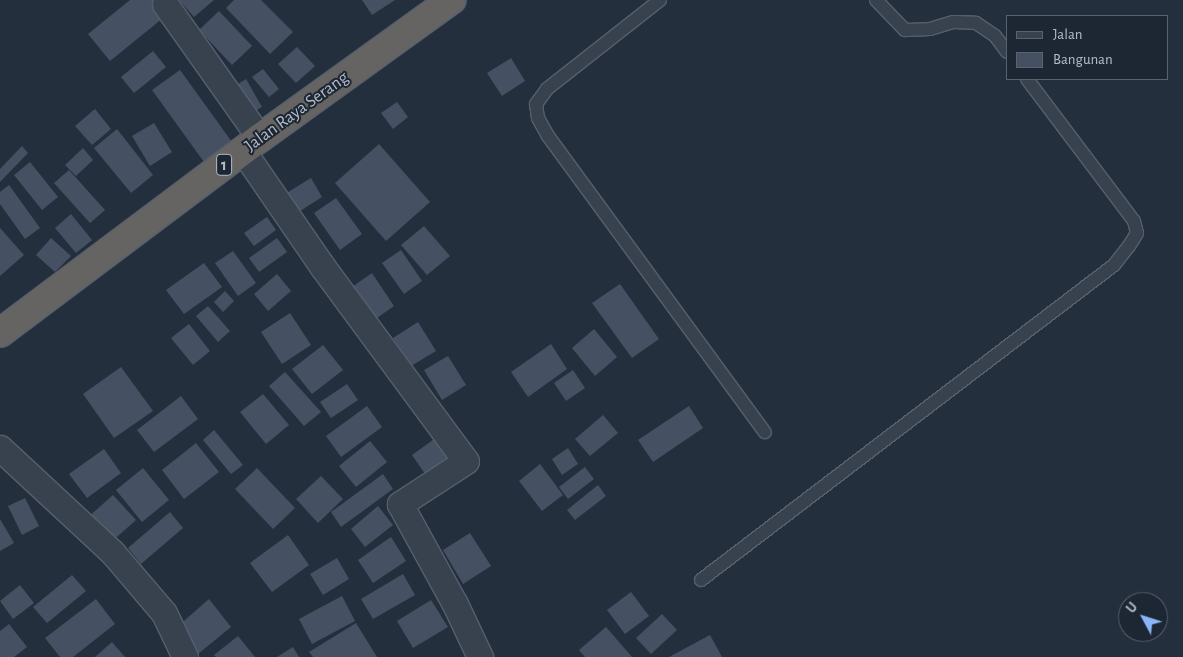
<!DOCTYPE html>
<style>
body{margin:0}
#map{position:relative;width:1183px;height:657px;overflow:hidden;background:#242f3e;font-family:"Alegreya Sans",sans-serif}
div>[style]{position:absolute}
.building>*{inset:0;background:#455162}
.roads{filter:drop-shadow(1px 0 #565f6c) drop-shadow(-1px 0 #565f6c) drop-shadow(0 1px #565f6c) drop-shadow(0 -1px #565f6c)}
.service>*{height:12px;margin:-6px;padding:0 6px;transform-origin:6px;border-radius:6px;background:#38414e}
.minor>*{height:25px;margin:-12.5px;padding:0 12.5px;transform-origin:12.5px;border-radius:12.5px;background:#38414e}
.trunk>*{height:28px;margin:-14px;padding:0 14px;transform-origin:14px;border-radius:14px;background:#656462}
span{translate:-50% -50%;white-space:nowrap;text-align:center;line-height:1.15;-webkit-text-stroke:4px #1d2633;paint-order:stroke}
.shield-label span{padding:1px 4px;background:#1d2633;border:1px solid;border-radius:4px;-webkit-text-stroke-width:0}
.shield-label{font-size:16px;color:#b4bcc9;font-weight:700}
.street-label{font-size:18px;color:#b4bcc9}
.legend{position:absolute;left:1006px;top:15px;width:162px;height:65px;box-sizing:border-box;background:#1d2633;border:1px solid #59626f;margin:0;padding:6px 9px;list-style:none;font-size:15px;color:#b4bcc9}
.legend li{display:flex;align-items:center;gap:10px;height:25px}
.legend b{width:25px;border:1px solid #59626f}
.north{position:absolute;left:1118px;top:592px;width:50px;height:50px;box-sizing:border-box;background:#1d2633;border:1px solid #59626f;border-radius:50%;rotate:310deg;font-size:14px;font-weight:700;line-height:20px;text-align:center;color:#b4bcc9}
.north::after{content:'';display:block;margin:auto;width:18px;height:22px;background:#8ab4f8;clip-path:polygon(50% 0,100% 100%,50% 72%,0 100%)}
</style>
<div id="map">
<div class="building">
<div style="clip-path:polygon(130px 0,157px 0,168px 14px,110px 61px,88px 34px)"></div>
<div style="clip-path:polygon(179px 0,214px 0,194px 17px)"></div>
<div style="clip-path:polygon(234px 0,261px 0,293px 32px,270px 54px,226px 8px)"></div>
<div style="clip-path:polygon(362px 0,395px 0,372px 15px)"></div>
<div style="clip-path:polygon(219px 11px,252px 46px,232px 65px,199px 30px)"></div>
<div style="clip-path:polygon(297px 47px,315px 66px,296px 83px,278px 64px)"></div>
<div style="clip-path:polygon(153px 51px,166px 67px,134px 93px,121px 77px)"></div>
<div style="clip-path:polygon(511px 58px,525px 81px,502px 96px,487px 73px)"></div>
<div style="clip-path:polygon(263px 69px,279px 89px,269px 97px,252px 77px)"></div>
<div style="clip-path:polygon(180px 70px,232px 142px,204px 162px,152px 90px)"></div>
<div style="clip-path:polygon(246px 79px,262px 107px,248px 115px,233px 87px)"></div>
<div style="clip-path:polygon(397px 102px,408px 117px,393px 129px,381px 113px)"></div>
<div style="clip-path:polygon(95px 109px,111px 129px,92px 145px,75px 126px)"></div>
<div style="clip-path:polygon(154px 123px,172px 152px,150px 166px,132px 136px)"></div>
<div style="clip-path:polygon(117px 129px,153px 175px,131px 193px,94px 148px)"></div>
<div style="clip-path:polygon(379px 144px,430px 202px,386px 241px,335px 183px)"></div>
<div style="clip-path:polygon(22px 146px,28px 153px,0 182px,0 169px)"></div>
<div style="clip-path:polygon(83px 148px,93px 160px,76px 176px,65px 165px)"></div>
<div style="clip-path:polygon(30px 162px,58px 197px,42px 210px,14px 175px)"></div>
<div style="clip-path:polygon(69px 170px,105px 210px,90px 223px,54px 183px)"></div>
<div style="clip-path:polygon(311px 178px,322px 197px,297px 213px,285px 194px)"></div>
<div style="clip-path:polygon(9px 185px,40px 228px,25px 239px,0 204px,0 192px)"></div>
<div style="clip-path:polygon(336px 198px,362px 234px,340px 250px,314px 213px)"></div>
<div style="clip-path:polygon(71px 214px,92px 240px,76px 253px,55px 228px)"></div>
<div style="clip-path:polygon(267px 217px,276px 230px,254px 246px,244px 233px)"></div>
<div style="clip-path:polygon(424px 226px,450px 256px,427px 275px,401px 245px)"></div>
<div style="clip-path:polygon(0 228px,24px 255px,0 276px)"></div>
<div style="clip-path:polygon(51px 238px,71px 256px,55px 272px,36px 255px)"></div>
<div style="clip-path:polygon(277px 238px,287px 252px,259px 272px,249px 258px)"></div>
<div style="clip-path:polygon(401px 250px,422px 281px,404px 294px,382px 263px)"></div>
<div style="clip-path:polygon(233px 251px,256px 283px,238px 296px,215px 263px)"></div>
<div style="clip-path:polygon(204px 263px,222px 287px,184px 314px,166px 290px)"></div>
<div style="clip-path:polygon(372px 273px,394px 306px,374px 320px,352px 287px)"></div>
<div style="clip-path:polygon(277px 274px,291px 291px,268px 311px,254px 294px)"></div>
<div style="clip-path:polygon(620px 284px,659px 339px,632px 358px,592px 303px)"></div>
<div style="clip-path:polygon(225px 291px,234px 301px,223px 312px,214px 302px)"></div>
<div style="clip-path:polygon(208px 306px,230px 331px,218px 342px,196px 316px)"></div>
<div style="clip-path:polygon(290px 313px,311px 345px,282px 364px,261px 332px)"></div>
<div style="clip-path:polygon(418px 322px,436px 351px,411px 366px,393px 338px)"></div>
<div style="clip-path:polygon(189px 324px,210px 351px,193px 365px,171px 338px)"></div>
<div style="clip-path:polygon(594px 329px,617px 357px,595px 376px,572px 348px)"></div>
<div style="clip-path:polygon(551px 344px,567px 369px,528px 397px,511px 372px)"></div>
<div style="clip-path:polygon(323px 345px,343px 370px,312px 394px,292px 369px)"></div>
<div style="clip-path:polygon(448px 356px,466px 385px,442px 400px,424px 370px)"></div>
<div style="clip-path:polygon(121px 367px,153px 411px,114px 438px,83px 394px)"></div>
<div style="clip-path:polygon(573px 370px,585px 388px,566px 401px,554px 383px)"></div>
<div style="clip-path:polygon(285px 372px,321px 412px,304px 426px,269px 386px)"></div>
<div style="clip-path:polygon(347px 384px,358px 400px,331px 418px,320px 402px)"></div>
<div style="clip-path:polygon(263px 394px,289px 425px,266px 444px,240px 412px)"></div>
<div style="clip-path:polygon(181px 396px,198px 419px,154px 452px,137px 430px)"></div>
<div style="clip-path:polygon(367px 406px,382px 427px,341px 457px,326px 436px)"></div>
<div style="clip-path:polygon(689px 406px,703px 428px,653px 462px,638px 440px)"></div>
<div style="clip-path:polygon(603px 415px,618px 433px,590px 456px,575px 439px)"></div>
<div style="clip-path:polygon(214px 430px,243px 465px,231px 474px,203px 440px)"></div>
<div style="clip-path:polygon(444px 432px,462px 458px,430px 481px,412px 455px)"></div>
<div style="clip-path:polygon(370px 441px,387px 462px,356px 487px,339px 466px)"></div>
<div style="clip-path:polygon(196px 443px,219px 472px,184px 499px,162px 470px)"></div>
<div style="clip-path:polygon(568px 448px,578px 464px,562px 475px,552px 459px)"></div>
<div style="clip-path:polygon(104px 449px,121px 473px,87px 498px,69px 474px)"></div>
<div style="clip-path:polygon(540px 464px,563px 495px,542px 511px,519px 481px)"></div>
<div style="clip-path:polygon(585px 467px,594px 479px,568px 499px,559px 487px)"></div>
<div style="clip-path:polygon(143px 468px,169px 500px,142px 522px,116px 490px)"></div>
<div style="clip-path:polygon(257px 468px,295px 508px,273px 529px,235px 489px)"></div>
<div style="clip-path:polygon(383px 474px,393px 489px,341px 527px,331px 512px)"></div>
<div style="clip-path:polygon(321px 476px,343px 499px,318px 523px,296px 499px)"></div>
<div style="clip-path:polygon(598px 485px,606px 496px,575px 520px,567px 510px)"></div>
<div style="clip-path:polygon(113px 495px,136px 520px,109px 544px,86px 519px)"></div>
<div style="clip-path:polygon(25px 498px,39px 526px,22px 535px,8px 506px)"></div>
<div style="clip-path:polygon(378px 506px,393px 525px,365px 547px,351px 529px)"></div>
<div style="clip-path:polygon(170px 512px,183px 528px,141px 564px,128px 548px)"></div>
<div style="clip-path:polygon(0 519px,14px 543px,0 551px)"></div>
<div style="clip-path:polygon(470px 533px,491px 566px,463px 584px,443px 550px)"></div>
<div style="clip-path:polygon(288px 535px,309px 565px,272px 592px,250px 563px)"></div>
<div style="clip-path:polygon(391px 537px,406px 561px,373px 583px,358px 560px)"></div>
<div style="clip-path:polygon(337px 558px,349px 579px,323px 595px,310px 574px)"></div>
<div style="clip-path:polygon(403px 574px,415px 595px,373px 619px,361px 599px)"></div>
<div style="clip-path:polygon(72px 575px,86px 591px,47px 623px,33px 607px)"></div>
<div style="clip-path:polygon(20px 585px,34px 603px,13px 619px,0 601px)"></div>
<div style="clip-path:polygon(631px 592px,649px 616px,625px 634px,607px 610px)"></div>
<div style="clip-path:polygon(342px 596px,355px 621px,312px 644px,299px 619px)"></div>
<div style="clip-path:polygon(96px 599px,115px 624px,73px 657px,60px 657px,45px 638px)"></div>
<div style="clip-path:polygon(209px 599px,231px 627px,198px 654px,177px 627px)"></div>
<div style="clip-path:polygon(431px 600px,448px 627px,413px 648px,397px 621px)"></div>
<div style="clip-path:polygon(662px 614px,677px 630px,651px 654px,636px 638px)"></div>
<div style="clip-path:polygon(356px 623px,377px 657px,313px 657px,309px 652px)"></div>
<div style="clip-path:polygon(9px 624px,27px 647px,14px 657px,0 657px,0 631px)"></div>
<div style="clip-path:polygon(606px 627px,632px 657px,585px 657px,579px 650px)"></div>
<div style="clip-path:polygon(710px 635px,722px 657px,669px 657px)"></div>
<div style="clip-path:polygon(238px 636px,255px 657px,216px 657px,214px 655px)"></div>
<div style="clip-path:polygon(112px 642px,125px 657px,95px 657px)"></div>
<div style="clip-path:polygon(293px 647px,299px 657px,277px 657px)"></div>
</div>
<div class="roads">
<div class="service">
<div style="left:660px;top:0;width:144px;rotate:141.8deg"></div>
<div style="left:547px;top:89px;width:19px;rotate:126deg"></div>
<div style="left:536px;top:104px;width:14px;rotate:82deg"></div>
<div style="left:538px;top:118px;width:21px;rotate:61deg"></div>
<div style="left:548px;top:136px;width:367px;rotate:53.8deg"></div>
<div style="left:876px;top:0;width:42px;rotate:46deg"></div>
<div style="left:905px;top:30px;width:25px;rotate:-2deg"></div>
<div style="left:930px;top:29px;width:24px;rotate:-17deg"></div>
<div style="left:953px;top:22px;width:23px;rotate:2deg"></div>
<div style="left:976px;top:23px;width:23px;rotate:34deg"></div>
<div style="left:995px;top:36px;width:20px;rotate:53deg"></div>
<div style="left:701px;top:580px;width:519px;rotate:-37.33deg"></div>
<div style="left:1114px;top:265px;width:24px;rotate:-52deg"></div>
<div style="left:1129px;top:246px;width:15px;rotate:-58deg"></div>
<div style="left:1137px;top:233px;width:12px;rotate:-104deg"></div>
<div style="left:1134px;top:221px;width:178px;rotate:-127deg"></div>
</div>
<div class="minor">
<div style="left:165px;top:4px;width:164px;rotate:54.7deg"></div>
<div style="left:243px;top:151px;width:140px;rotate:55.5deg"></div>
<div style="left:322px;top:266px;width:242px;rotate:53.6deg"></div>
<div style="left:466px;top:461px;width:79px;rotate:146.9deg"></div>
<div style="left:400px;top:504px;width:114px;rotate:61.2deg"></div>
<div style="left:455px;top:604px;width:59px;rotate:64.7deg"></div>
<div style="left:0;top:448px;width:153px;rotate:42.9deg"></div>
<div style="left:112px;top:552px;width:80px;rotate:49.6deg"></div>
<div style="left:164px;top:613px;width:49px;rotate:64.5deg"></div>
</div>
<div class="trunk">
<div style="left:0;top:333px;width:325px;rotate:-36.9deg"></div>
<div style="left:260px;top:138px;width:236px;rotate:-35.8deg"></div>
</div>
</div>
<div class="shield-label">
<span style="left:224px;top:165px">1</span>
</div>
<div class="street-label">
<span style="left:297px;top:112px;rotate:-36deg">Jalan Raya Serang</span>
</div>
<ul class="legend">
<li><b style="height:6px;background:#38414e"></b>Jalan</li>
<li><b style="height:14px;background:#455162"></b>Bangunan</li>
</ul>
<div class="north">U</div>
</div>
